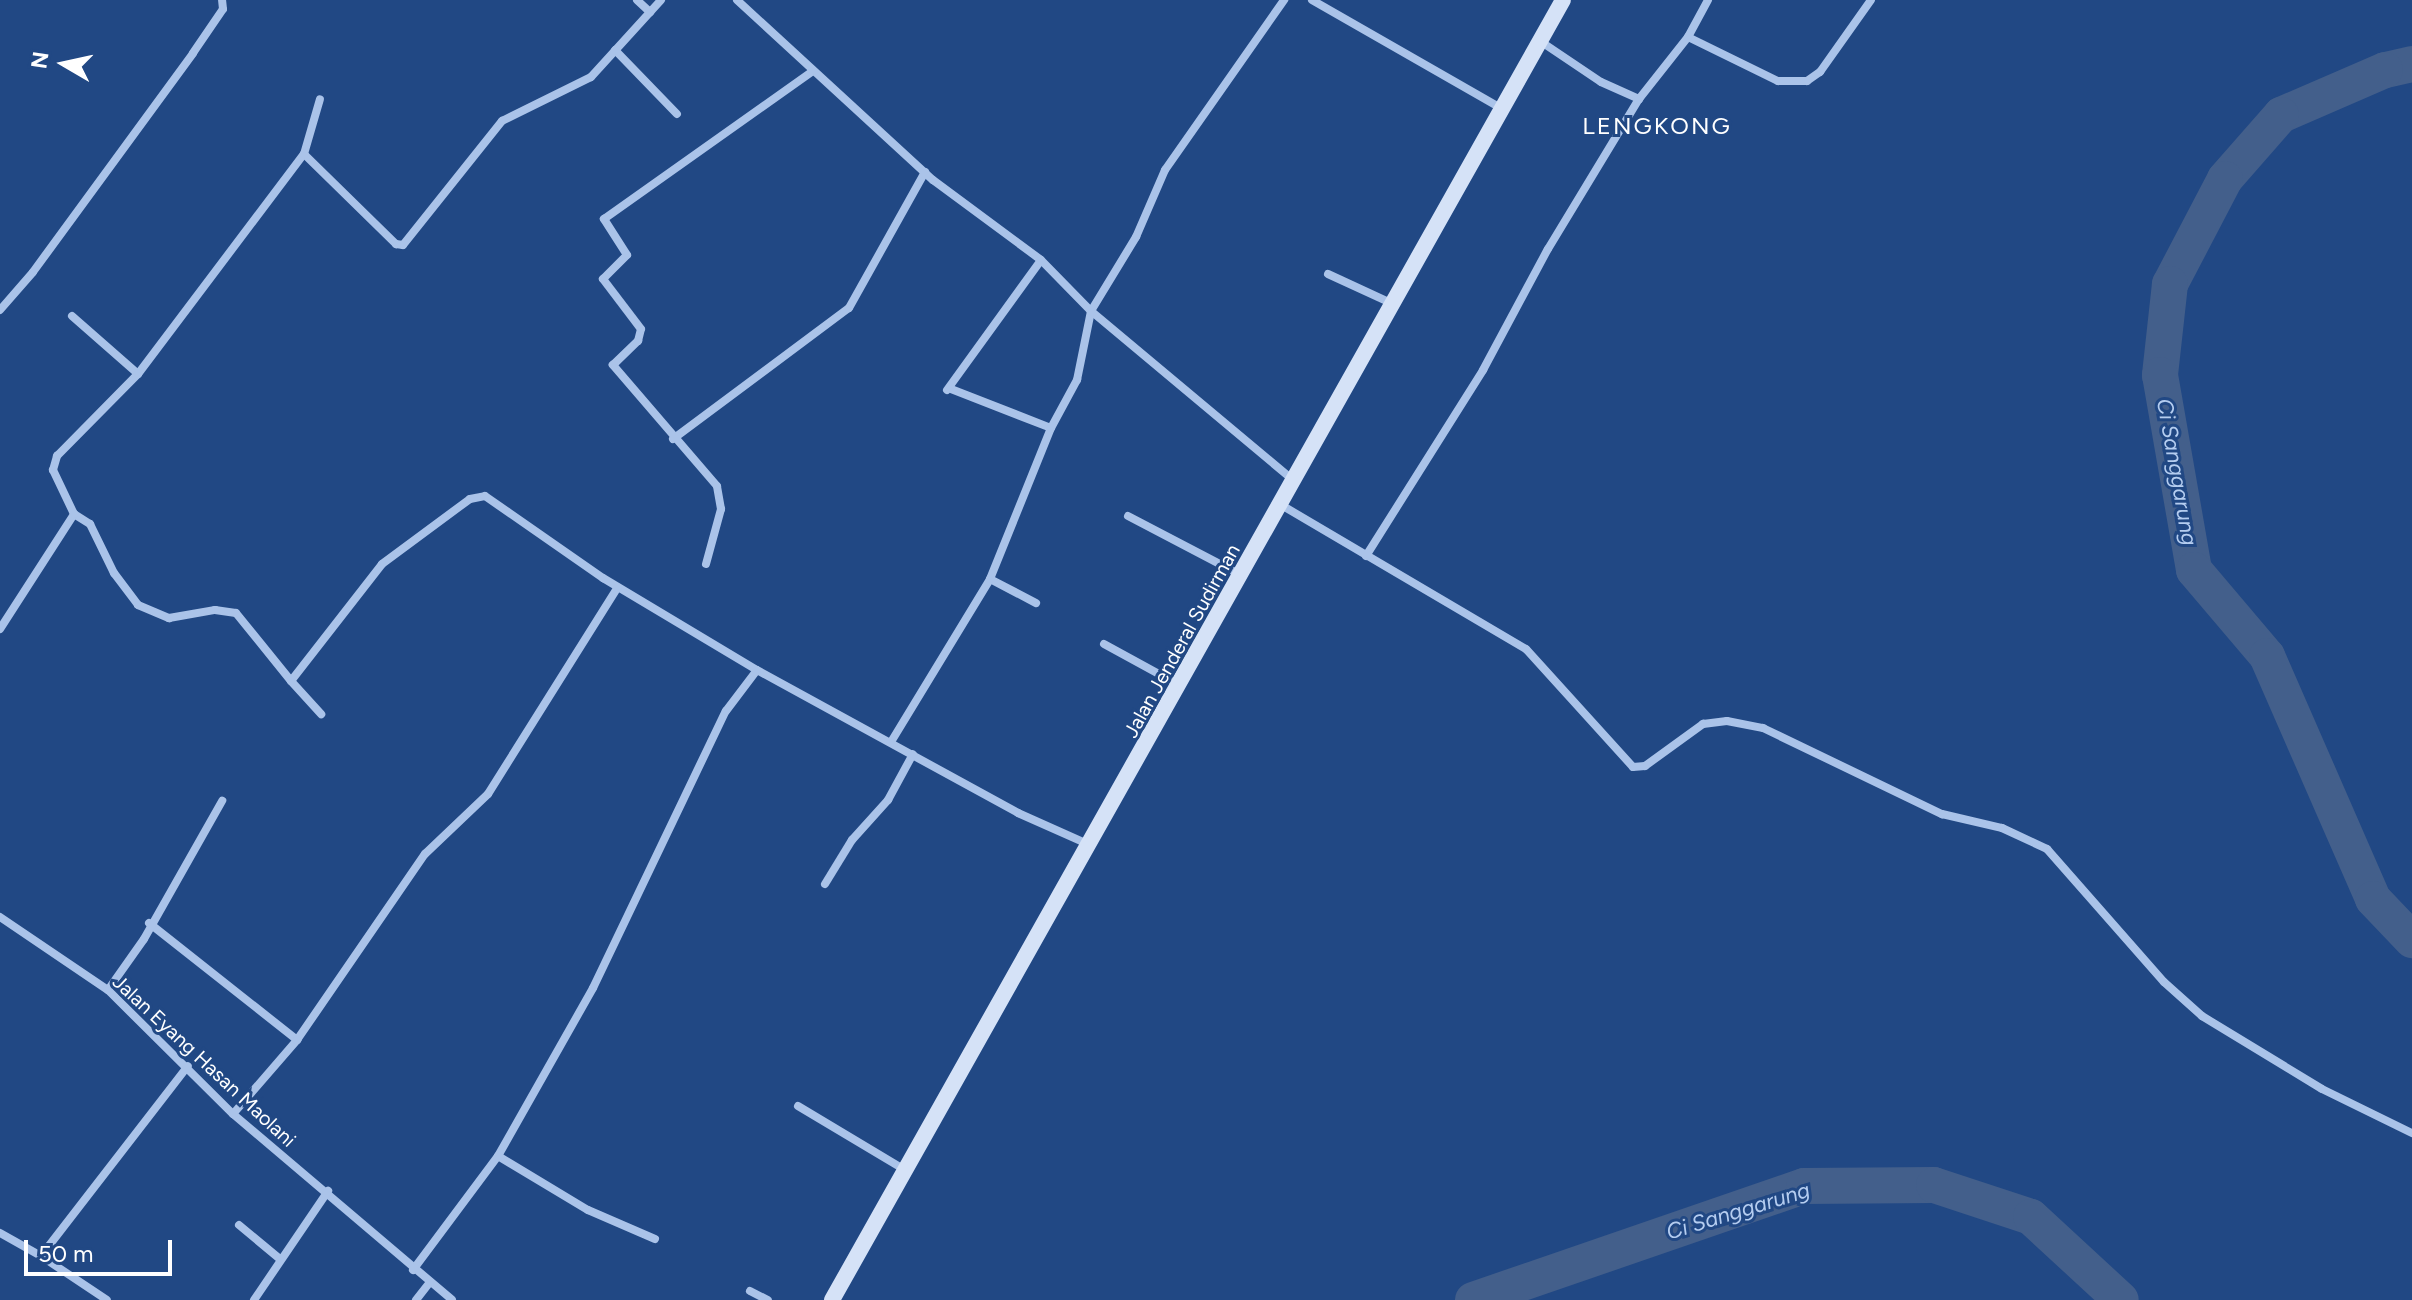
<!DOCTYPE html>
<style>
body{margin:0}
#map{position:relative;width:2412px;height:1300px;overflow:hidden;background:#214884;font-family:Figtree,sans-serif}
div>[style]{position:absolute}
.river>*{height:36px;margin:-18px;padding:0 18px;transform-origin:18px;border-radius:18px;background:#435f8b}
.street>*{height:8px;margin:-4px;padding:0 4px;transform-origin:4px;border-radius:4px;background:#aac3e9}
.secondary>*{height:16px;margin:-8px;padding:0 8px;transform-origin:8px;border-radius:8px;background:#d5e2f7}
span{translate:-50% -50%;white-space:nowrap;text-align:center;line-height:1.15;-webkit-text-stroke:6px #214884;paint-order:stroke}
.street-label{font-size:20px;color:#fff}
.water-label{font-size:22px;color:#b5cdf0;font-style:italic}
.quarter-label{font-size:24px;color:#fff;letter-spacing:2px}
.north{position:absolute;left:24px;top:24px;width:80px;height:80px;-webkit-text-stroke:6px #214884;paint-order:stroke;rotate:279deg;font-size:22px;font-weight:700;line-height:32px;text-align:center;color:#fff}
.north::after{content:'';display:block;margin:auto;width:28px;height:36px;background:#fff;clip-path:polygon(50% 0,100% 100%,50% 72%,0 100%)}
.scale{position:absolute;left:24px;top:1240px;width:148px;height:36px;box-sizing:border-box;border:4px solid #fff;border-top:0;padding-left:10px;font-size:24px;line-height:28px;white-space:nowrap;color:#fff;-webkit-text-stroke:6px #214884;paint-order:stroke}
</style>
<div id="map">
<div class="river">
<div style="left:2412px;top:64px;width:28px;rotate:167deg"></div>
<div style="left:2385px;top:70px;width:113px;rotate:156.6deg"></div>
<div style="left:2281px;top:115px;width:85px;rotate:131.2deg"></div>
<div style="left:2225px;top:179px;width:119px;rotate:117.6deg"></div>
<div style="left:2170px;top:284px;width:92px;rotate:96.3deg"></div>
<div style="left:2160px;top:375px;width:198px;rotate:80.1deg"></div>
<div style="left:2194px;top:570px;width:113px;rotate:49.7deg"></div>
<div style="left:2267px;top:656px;width:265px;rotate:66.4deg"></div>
<div style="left:2373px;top:899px;width:57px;rotate:46.4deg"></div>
<div style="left:1473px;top:1300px;width:350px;rotate:-19deg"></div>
<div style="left:1804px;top:1186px;width:130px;rotate:-0.4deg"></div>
<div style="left:1934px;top:1185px;width:102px;rotate:18.3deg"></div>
<div style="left:2031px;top:1217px;width:122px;rotate:42.7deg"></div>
</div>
<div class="street">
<div style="left:637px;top:0;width:18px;rotate:43deg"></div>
<div style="left:737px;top:0;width:266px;rotate:42.6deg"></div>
<div style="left:933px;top:180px;width:134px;rotate:36.5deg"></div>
<div style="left:1041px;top:260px;width:71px;rotate:45.6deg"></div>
<div style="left:1091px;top:311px;width:263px;rotate:39.9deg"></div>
<div style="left:1312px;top:0;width:219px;rotate:29.8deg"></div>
<div style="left:1688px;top:37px;width:100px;rotate:26.1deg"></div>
<div style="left:1778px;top:81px;width:29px"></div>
<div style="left:1807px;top:81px;width:16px;rotate:-35deg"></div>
<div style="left:1820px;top:72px;width:88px;rotate:-54.7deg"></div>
<div style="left:1540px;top:41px;width:73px;rotate:33.9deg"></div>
<div style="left:1601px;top:82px;width:42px;rotate:24.1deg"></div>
<div style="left:615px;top:50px;width:89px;rotate:45.9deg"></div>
<div style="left:304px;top:154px;width:57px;rotate:-73.8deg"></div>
<div style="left:1328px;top:274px;width:72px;rotate:24.8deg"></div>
<div style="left:0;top:310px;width:50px;rotate:-49deg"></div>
<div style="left:33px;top:272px;width:271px;rotate:-53.8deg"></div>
<div style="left:193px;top:53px;width:53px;rotate:-55.7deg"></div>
<div style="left:223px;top:9px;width:9px;rotate:-96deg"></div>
<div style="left:72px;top:316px;width:88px;rotate:41.3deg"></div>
<div style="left:951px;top:389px;width:107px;rotate:21.3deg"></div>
<div style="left:947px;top:390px;width:160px;rotate:-54.1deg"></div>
<div style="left:673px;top:439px;width:219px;rotate:-36.7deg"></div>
<div style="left:849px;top:308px;width:156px;rotate:-60.8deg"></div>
<div style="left:1283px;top:506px;width:282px;rotate:30.5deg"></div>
<div style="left:1526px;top:649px;width:159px;rotate:47.8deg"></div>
<div style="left:1633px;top:767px;width:12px;rotate:-5deg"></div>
<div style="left:1645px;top:766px;width:72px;rotate:-35.9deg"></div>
<div style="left:1703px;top:724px;width:24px;rotate:-7deg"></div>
<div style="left:1727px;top:721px;width:37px;rotate:11deg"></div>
<div style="left:1763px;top:728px;width:199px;rotate:25.7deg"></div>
<div style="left:1942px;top:814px;width:62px;rotate:13.1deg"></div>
<div style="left:2002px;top:828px;width:50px;rotate:25deg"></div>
<div style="left:2047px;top:849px;width:177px;rotate:48.7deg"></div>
<div style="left:2164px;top:982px;width:51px;rotate:41.8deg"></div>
<div style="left:2202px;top:1016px;width:140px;rotate:31.3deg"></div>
<div style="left:2322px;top:1089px;width:100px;rotate:26.1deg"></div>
<div style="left:74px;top:514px;width:19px;rotate:32deg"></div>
<div style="left:90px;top:524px;width:55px;rotate:63.9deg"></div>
<div style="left:114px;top:573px;width:40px;rotate:53deg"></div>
<div style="left:138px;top:605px;width:34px;rotate:23deg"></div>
<div style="left:169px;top:618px;width:47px;rotate:-9.9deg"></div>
<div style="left:215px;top:610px;width:21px;rotate:8deg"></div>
<div style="left:236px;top:613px;width:87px;rotate:51deg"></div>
<div style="left:291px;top:681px;width:148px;rotate:-52.1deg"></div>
<div style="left:382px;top:564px;width:109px;rotate:-36.5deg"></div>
<div style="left:470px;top:499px;width:15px;rotate:-11deg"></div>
<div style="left:485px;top:496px;width:144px;rotate:34.8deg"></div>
<div style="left:603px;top:578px;width:179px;rotate:30.9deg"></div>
<div style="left:757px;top:670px;width:298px;rotate:28.7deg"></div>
<div style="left:1018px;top:813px;width:79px;rotate:24deg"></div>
<div style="left:1128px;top:516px;width:127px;rotate:27.6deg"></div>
<div style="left:1366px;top:556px;width:220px;rotate:-57.8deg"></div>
<div style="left:1483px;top:370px;width:137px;rotate:-61.8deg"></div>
<div style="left:1548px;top:249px;width:175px;rotate:-58.8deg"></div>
<div style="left:1639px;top:99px;width:79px;rotate:-51.7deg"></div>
<div style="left:1688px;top:37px;width:42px;rotate:-61.6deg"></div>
<div style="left:706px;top:564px;width:57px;rotate:-74.7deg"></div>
<div style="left:721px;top:509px;width:23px;rotate:-100deg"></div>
<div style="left:717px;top:486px;width:160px;rotate:-130.7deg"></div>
<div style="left:613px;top:365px;width:35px;rotate:-44deg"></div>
<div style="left:638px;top:341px;width:12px;rotate:-76deg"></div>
<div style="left:641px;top:329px;width:63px;rotate:-127.2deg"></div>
<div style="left:603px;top:279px;width:34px;rotate:-45deg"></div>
<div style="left:627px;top:255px;width:43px;rotate:-122.6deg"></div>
<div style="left:604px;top:219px;width:256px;rotate:-35.3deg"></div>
<div style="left:990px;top:579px;width:52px;rotate:27.6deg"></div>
<div style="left:0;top:629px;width:137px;rotate:-57.2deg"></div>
<div style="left:74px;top:514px;width:49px;rotate:-115.5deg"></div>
<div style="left:53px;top:470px;width:15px;rotate:-74deg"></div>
<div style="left:57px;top:456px;width:115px;rotate:-45.4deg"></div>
<div style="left:138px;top:374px;width:276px;rotate:-53deg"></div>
<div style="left:304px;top:154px;width:129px;rotate:44.4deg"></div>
<div style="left:396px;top:244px;width:7px;rotate:8deg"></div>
<div style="left:403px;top:245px;width:159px;rotate:-51.4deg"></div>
<div style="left:502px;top:121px;width:99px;rotate:-26.3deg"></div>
<div style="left:591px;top:77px;width:104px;rotate:-47.7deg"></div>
<div style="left:1104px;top:644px;width:85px;rotate:28.7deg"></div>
<div style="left:291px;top:681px;width:45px;rotate:47.7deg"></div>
<div style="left:891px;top:742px;width:191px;rotate:-58.7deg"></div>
<div style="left:990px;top:579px;width:163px;rotate:-68deg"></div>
<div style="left:1051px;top:428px;width:55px;rotate:-61.6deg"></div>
<div style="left:1077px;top:380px;width:70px;rotate:-78.5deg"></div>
<div style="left:1091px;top:311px;width:87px;rotate:-58.7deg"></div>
<div style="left:1136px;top:237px;width:73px;rotate:-66.6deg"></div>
<div style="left:1165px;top:170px;width:208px;rotate:-55deg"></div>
<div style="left:825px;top:884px;width:52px;rotate:-58.5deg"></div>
<div style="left:852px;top:840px;width:54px;rotate:-48deg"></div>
<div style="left:888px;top:800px;width:52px;rotate:-61.5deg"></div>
<div style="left:0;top:917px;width:130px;rotate:34.1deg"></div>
<div style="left:108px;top:990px;width:176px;rotate:44.8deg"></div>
<div style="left:233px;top:1114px;width:287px;rotate:40.3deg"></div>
<div style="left:149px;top:923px;width:189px;rotate:38.3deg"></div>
<div style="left:108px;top:990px;width:62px;rotate:-54.8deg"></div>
<div style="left:144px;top:939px;width:159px;rotate:-60.5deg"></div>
<div style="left:798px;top:1106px;width:125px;rotate:30.9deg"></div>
<div style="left:233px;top:1114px;width:98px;rotate:-49.1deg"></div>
<div style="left:297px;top:1040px;width:226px;rotate:-55.5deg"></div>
<div style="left:425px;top:854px;width:87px;rotate:-43.6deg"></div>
<div style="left:488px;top:794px;width:244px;rotate:-57.9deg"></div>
<div style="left:498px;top:1156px;width:105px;rotate:31deg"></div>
<div style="left:588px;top:1210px;width:73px;rotate:23.4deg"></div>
<div style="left:239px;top:1225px;width:53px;rotate:39.7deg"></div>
<div style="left:0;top:1233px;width:47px;rotate:29.3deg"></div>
<div style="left:41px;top:1256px;width:240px;rotate:-52.3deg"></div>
<div style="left:41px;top:1256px;width:79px;rotate:33.7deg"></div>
<div style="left:413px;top:1270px;width:142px;rotate:-53.3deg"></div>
<div style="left:498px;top:1156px;width:193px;rotate:-60.5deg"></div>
<div style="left:593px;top:988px;width:307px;rotate:-64.4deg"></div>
<div style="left:726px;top:711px;width:51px;rotate:-52.9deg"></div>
<div style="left:750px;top:1291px;width:20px;rotate:27deg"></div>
<div style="left:254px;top:1300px;width:132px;rotate:-55.8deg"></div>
<div style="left:416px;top:1300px;width:23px;rotate:-52deg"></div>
</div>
<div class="secondary">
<div style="left:832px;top:1300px;width:1491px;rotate:-60.65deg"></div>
</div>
<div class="street-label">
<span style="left:1182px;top:641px;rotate:-61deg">Jalan Jenderal Sudirman</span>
<span style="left:204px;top:1061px;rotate:43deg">Jalan Eyang Hasan Maolani</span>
</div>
<div class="water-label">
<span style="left:2177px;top:472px;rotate:80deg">Ci Sanggarung</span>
<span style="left:1738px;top:1211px;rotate:-17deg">Ci Sanggarung</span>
</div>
<div class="quarter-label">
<span style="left:1657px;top:126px">LENGKONG</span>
</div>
<div class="north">N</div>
<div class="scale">50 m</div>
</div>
